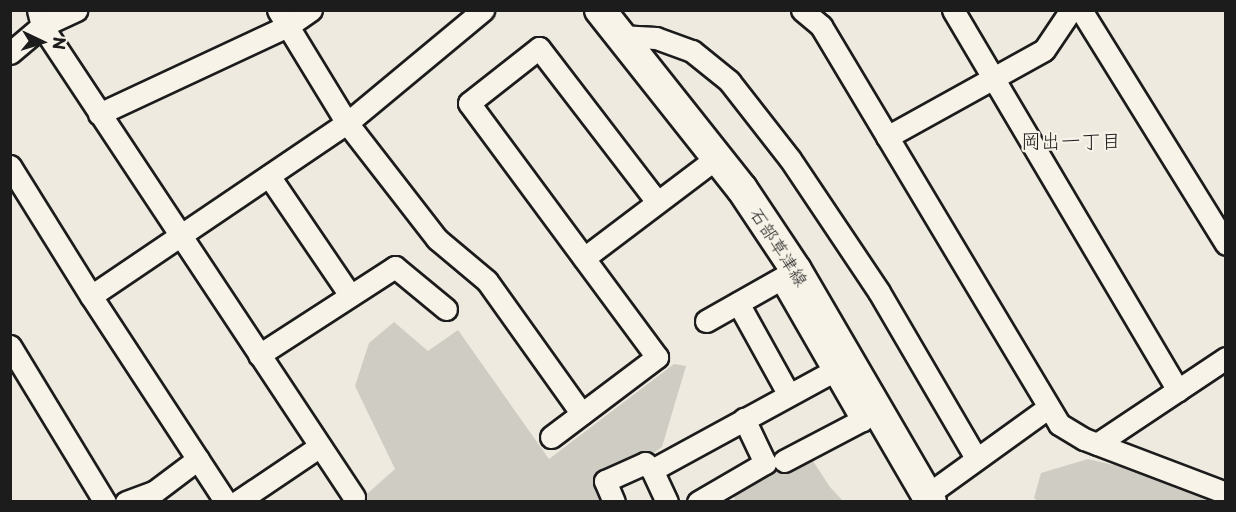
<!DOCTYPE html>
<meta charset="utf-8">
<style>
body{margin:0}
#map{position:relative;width:1236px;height:512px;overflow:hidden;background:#eeeae0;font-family:"Playpen Sans","Klee One",sans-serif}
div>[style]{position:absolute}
.green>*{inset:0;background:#cfccc3}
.roads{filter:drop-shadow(2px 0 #1c1c1c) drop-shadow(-2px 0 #1c1c1c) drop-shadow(0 2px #1c1c1c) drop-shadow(0 -2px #1c1c1c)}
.street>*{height:21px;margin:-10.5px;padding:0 10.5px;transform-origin:10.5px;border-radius:10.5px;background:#f7f3e8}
.secondary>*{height:30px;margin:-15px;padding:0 15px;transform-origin:15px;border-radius:15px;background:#f7f3e8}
span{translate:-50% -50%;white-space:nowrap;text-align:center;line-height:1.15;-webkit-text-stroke:4.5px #f7f3e8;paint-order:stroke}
.street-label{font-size:18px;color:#1c1c1c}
.neighbourhood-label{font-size:20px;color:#1c1c1c}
.frame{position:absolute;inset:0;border:12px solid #1c1c1c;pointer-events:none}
.north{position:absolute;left:12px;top:12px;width:60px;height:60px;-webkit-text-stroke:4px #f7f3e8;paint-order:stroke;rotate:94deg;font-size:16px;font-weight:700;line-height:24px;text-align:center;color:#1c1c1c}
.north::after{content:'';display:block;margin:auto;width:21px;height:27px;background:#1c1c1c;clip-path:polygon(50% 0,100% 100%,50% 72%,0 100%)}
</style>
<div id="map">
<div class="green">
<div style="clip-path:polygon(394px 322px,428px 351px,458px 330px,549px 459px,674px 364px,686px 366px,662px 447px,599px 491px,604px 501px,359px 501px,395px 469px,355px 386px,369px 343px)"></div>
<div style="clip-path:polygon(809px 455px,830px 487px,843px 501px,735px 501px,731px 488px)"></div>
<div style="clip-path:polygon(1088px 459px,1226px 491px,1225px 502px,1039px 502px,1034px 498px,1041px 473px)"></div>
</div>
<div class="roads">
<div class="street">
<div style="left:38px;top:10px;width:16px;rotate:76deg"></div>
<div style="left:42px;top:26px;width:565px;rotate:56.48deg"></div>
<div style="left:278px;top:10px;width:132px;rotate:58.6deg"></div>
<div style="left:347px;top:123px;width:147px;rotate:52.2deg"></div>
<div style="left:437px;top:239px;width:65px;rotate:40deg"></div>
<div style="left:487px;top:281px;width:163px;rotate:54.5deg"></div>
<div style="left:802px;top:10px;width:25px;rotate:40deg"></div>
<div style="left:821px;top:26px;width:464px;rotate:59.1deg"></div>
<div style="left:1059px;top:424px;width:29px;rotate:31deg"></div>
<div style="left:1084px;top:439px;width:152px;rotate:20.8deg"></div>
<div style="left:953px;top:10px;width:442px;rotate:59.4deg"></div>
<div style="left:1081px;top:10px;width:275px;rotate:58.2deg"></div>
<div style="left:619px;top:36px;width:37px;rotate:3deg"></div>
<div style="left:656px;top:38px;width:38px;rotate:20deg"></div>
<div style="left:692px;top:51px;width:48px;rotate:39deg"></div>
<div style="left:729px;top:81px;width:99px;rotate:52deg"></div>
<div style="left:790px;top:159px;width:160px;rotate:56.2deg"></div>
<div style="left:879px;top:292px;width:192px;rotate:59.7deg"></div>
<div style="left:10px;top:53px;width:42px;rotate:-40.2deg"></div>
<div style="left:42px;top:26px;width:38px;rotate:-25deg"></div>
<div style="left:99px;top:114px;width:208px;rotate:-25deg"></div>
<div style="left:288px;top:26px;width:28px;rotate:-35deg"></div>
<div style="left:887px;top:137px;width:179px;rotate:-29deg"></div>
<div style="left:1044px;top:50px;width:48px;rotate:-56deg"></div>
<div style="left:10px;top:166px;width:153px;rotate:58.1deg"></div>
<div style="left:91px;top:296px;width:246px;rotate:56.8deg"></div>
<div style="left:269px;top:176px;width:144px;rotate:55.8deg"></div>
<div style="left:584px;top:258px;width:166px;rotate:-37.1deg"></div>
<div style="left:781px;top:279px;width:163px;rotate:60.1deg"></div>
<div style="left:862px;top:420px;width:88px;rotate:152.3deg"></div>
<div style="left:91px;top:296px;width:309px;rotate:-34.1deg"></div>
<div style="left:347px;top:123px;width:177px;rotate:-39.7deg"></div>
<div style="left:738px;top:303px;width:105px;rotate:61deg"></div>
<div style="left:706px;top:321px;width:98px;rotate:-29.5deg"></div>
<div style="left:10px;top:346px;width:183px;rotate:58.7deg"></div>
<div style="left:259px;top:355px;width:162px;rotate:-32.9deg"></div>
<div style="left:395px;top:267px;width:66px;rotate:39.5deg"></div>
<div style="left:551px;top:437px;width:133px;rotate:-37deg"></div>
<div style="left:657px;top:357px;width:316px;rotate:-126.5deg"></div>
<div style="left:469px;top:103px;width:89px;rotate:-38.2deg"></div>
<div style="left:539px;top:48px;width:194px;rotate:52.5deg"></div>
<div style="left:1097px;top:444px;width:155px;rotate:-33.7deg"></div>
<div style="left:927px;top:495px;width:150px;rotate:-35.8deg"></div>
<div style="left:126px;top:502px;width:30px;rotate:-20deg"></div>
<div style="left:154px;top:492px;width:55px;rotate:-36.9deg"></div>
<div style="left:237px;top:502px;width:100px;rotate:-34deg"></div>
<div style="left:614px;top:502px;width:23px;rotate:-113deg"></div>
<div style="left:605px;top:481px;width:44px;rotate:-24.2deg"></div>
<div style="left:645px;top:463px;width:10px;rotate:45deg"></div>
<div style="left:667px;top:502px;width:35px;rotate:-115deg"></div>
<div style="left:652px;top:470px;width:226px;rotate:-28.6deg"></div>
<div style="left:698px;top:502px;width:78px;rotate:-30.2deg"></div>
<div style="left:765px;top:463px;width:49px;rotate:-115.5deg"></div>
</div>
<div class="secondary">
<div style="left:600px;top:10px;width:228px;rotate:51.6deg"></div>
<div style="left:742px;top:189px;width:97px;rotate:56.3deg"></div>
<div style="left:796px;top:270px;width:268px;rotate:59.8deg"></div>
</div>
</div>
<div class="street-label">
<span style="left:779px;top:247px;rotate:57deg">石部草津線</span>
</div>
<div class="neighbourhood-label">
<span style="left:1071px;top:140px">岡出一丁目</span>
</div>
<div class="frame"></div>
<div class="north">N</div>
</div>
